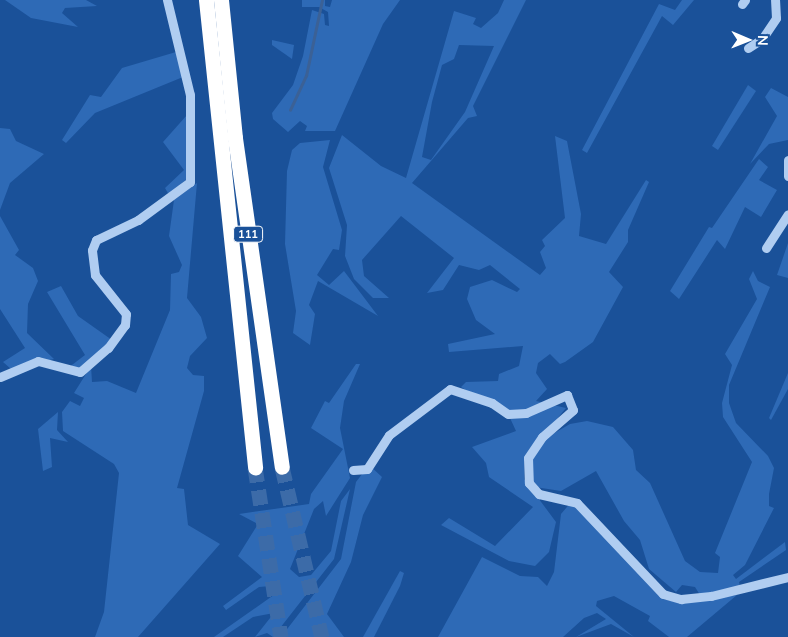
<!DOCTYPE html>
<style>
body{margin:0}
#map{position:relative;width:788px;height:637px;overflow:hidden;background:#1a5199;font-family:Mulish,sans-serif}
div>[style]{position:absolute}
.green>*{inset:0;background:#2e6ab6}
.stream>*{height:2.5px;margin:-1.25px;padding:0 1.25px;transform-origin:1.25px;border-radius:1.25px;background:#3b6196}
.highway-tunnel>*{height:15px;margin-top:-7.5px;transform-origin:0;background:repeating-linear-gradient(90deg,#3c6ba8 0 15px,transparent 0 23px)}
.minor>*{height:9px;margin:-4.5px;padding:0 4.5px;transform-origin:4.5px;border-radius:4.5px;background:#b0cdf1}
.highway>*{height:15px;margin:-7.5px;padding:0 7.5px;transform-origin:7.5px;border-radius:7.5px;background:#fff}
span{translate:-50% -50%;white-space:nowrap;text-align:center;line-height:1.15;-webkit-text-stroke:5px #1a5199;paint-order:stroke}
.shield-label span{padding:1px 4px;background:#1a5199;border:1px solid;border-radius:4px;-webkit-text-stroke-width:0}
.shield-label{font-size:11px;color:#fff;font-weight:700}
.north{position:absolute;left:723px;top:15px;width:50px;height:50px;-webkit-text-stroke:4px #1a5199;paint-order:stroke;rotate:91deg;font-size:14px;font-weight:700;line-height:20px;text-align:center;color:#fff}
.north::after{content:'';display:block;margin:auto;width:18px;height:22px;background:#fff;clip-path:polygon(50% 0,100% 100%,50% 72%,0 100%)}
</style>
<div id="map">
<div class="green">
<div style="clip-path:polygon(5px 0,86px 0,97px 6px,65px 8px,62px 13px,78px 27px,31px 18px)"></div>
<div style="clip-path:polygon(302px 0,325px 0,325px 6px,330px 7px,332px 0,400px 0,383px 24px,335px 131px,305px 131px,307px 126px,300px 121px,288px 132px,273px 119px,272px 113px,293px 85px,303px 56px,312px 10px,324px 14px,325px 25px,329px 26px,328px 12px,319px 7px,302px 7px)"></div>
<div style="clip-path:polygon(evenodd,504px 0,526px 0,473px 106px,477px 116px,468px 118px,412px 183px,540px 275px,546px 268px,540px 252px,545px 246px,542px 240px,565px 218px,555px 136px,567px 141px,581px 214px,579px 236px,606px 244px,646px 180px,649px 182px,628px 230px,628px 242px,609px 272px,623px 287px,593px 342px,565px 362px,560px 364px,550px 354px,538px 363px,536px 373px,547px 389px,536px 401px,566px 408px,524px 459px,524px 479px,556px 522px,549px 552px,535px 566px,509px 561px,441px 525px,449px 518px,495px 546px,533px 507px,489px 477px,486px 463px,472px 447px,516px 431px,510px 418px,461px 387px,466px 382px,498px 381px,499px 374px,519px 366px,523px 346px,449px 352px,448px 344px,495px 334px,476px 320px,467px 299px,470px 287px,492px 280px,517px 292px,520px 289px,490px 265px,479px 270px,459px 265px,443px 290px,427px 293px,454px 258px,401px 216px,362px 260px,364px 276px,389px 298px,373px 298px,354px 279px,345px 256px,347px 225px,329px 168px,342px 135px,381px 166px,406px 178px,454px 11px,476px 18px,473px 24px,481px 28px,498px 13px,504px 0,459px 45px,494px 46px,465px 112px,431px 160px,422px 157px,432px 102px,442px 65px,454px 59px,459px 45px)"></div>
<div style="clip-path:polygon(682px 0,694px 0,673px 25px,662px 16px,587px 153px,582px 150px,659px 4px,675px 10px)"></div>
<div style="clip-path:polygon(272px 40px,294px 45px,292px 59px,272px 45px)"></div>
<div style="clip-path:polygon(176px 52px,183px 77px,95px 113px,66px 143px,62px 140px,90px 95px,101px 97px,122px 68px)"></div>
<div style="clip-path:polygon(748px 85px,756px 91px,718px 150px,712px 146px)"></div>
<div style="clip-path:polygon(771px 88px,788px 97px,788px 140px,769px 144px,750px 164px,777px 116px,765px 97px)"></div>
<div style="clip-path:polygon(187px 115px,189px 177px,169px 195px,165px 188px,184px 170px,163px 142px)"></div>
<div style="clip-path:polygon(0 128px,10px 129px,16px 141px,44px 154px,10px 183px,0 210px)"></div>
<div style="clip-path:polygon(330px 140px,323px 167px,342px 230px,339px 250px,333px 249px,317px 275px,329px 285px,344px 271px,378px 316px,318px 281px,309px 305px,315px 314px,310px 345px,293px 333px,296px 311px,285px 244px,287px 171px,292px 150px,300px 143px)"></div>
<div style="clip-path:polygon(759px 159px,768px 167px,759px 180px,777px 190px,761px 217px,745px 207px,725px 249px,717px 240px,679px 299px,670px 291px,709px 227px,712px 228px)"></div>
<div style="clip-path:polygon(197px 183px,187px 298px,201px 317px,207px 338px,190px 356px,187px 368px,193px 375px,204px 376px,204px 391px,177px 488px,184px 489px,188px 525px,220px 544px,138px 637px,95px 637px,104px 612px,119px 473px,114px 464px,63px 431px,62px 412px,70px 401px,80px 406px,84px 398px,74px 393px,91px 366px,92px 382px,107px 381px,136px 393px,170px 310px,171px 274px,179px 272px,182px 265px,169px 236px,174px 200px)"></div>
<div style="clip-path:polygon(0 216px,19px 250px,15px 255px,33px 268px,38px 281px,28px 304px,27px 333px,54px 359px,11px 369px,3px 362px,25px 348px,0 309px)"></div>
<div style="clip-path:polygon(788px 243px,788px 278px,777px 275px)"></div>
<div style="clip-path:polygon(753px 271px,758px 281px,770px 287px,729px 385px,729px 403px,736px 423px,768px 456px,774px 468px,769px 494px,769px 506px,774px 508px,745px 565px,733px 575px,736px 579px,785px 542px,786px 550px,739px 582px,740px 587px,700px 595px,695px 587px,682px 585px,676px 592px,649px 569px,640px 540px,624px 521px,596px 471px,561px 491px,535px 487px,528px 465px,544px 439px,570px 424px,587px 421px,613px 427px,633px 450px,636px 470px,650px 483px,685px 561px,700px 572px,718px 573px,720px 557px,715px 553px,752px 462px,723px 417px,722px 403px,732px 365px,725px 354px,757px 299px,749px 279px)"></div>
<div style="clip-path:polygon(61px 286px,78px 316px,112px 340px,81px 369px,68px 368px,85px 355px,47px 292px)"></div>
<div style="clip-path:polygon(356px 364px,360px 364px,344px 401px,340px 428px,350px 478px,326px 516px,323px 501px,314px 509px,290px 569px,299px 577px,311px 575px,331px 551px,341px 501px,350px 489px,334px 559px,273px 637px,267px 633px,255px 637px,274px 613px,253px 617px,223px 637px,214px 637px,278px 592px,271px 586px,259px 587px,226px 610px,223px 606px,262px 577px,238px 556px,258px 524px,239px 514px,309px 504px,311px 494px,343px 449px,311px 428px,325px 401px,329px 403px)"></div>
<div style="clip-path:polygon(788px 373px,788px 389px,771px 420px,769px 418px)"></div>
<div style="clip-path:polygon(58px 412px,57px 430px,68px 442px,50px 438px,52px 467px,43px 471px,38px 429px)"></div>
<div style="clip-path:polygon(369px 465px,382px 477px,363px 515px,351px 562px,327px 614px,344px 637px,281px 637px,341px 559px,356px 482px)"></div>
<div style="clip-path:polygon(572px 501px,662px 599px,682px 603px,737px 595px,687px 637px,669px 637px,648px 621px,650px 616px,614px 596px,597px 601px,596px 606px,634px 637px,611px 624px,576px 637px,606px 619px,597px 613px,584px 618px,563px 637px,438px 637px,482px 557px,520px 576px,538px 577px,547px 586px,554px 572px,561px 514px)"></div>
<div style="clip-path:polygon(400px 571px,404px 573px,400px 586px,374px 637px,363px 637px)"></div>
</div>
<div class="stream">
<div style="left:290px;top:110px;width:38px;rotate:-65deg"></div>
<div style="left:306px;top:76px;width:78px;rotate:-78.1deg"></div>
</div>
<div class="highway-tunnel">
<div style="left:255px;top:467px;width:172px;rotate:81.3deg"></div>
<div style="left:282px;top:467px;width:175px;rotate:76.8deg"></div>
</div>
<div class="minor">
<div style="left:742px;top:4px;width:5px;rotate:-53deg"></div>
<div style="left:748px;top:48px;width:17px;rotate:-33deg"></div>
<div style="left:762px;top:39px;width:25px;rotate:-56deg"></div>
<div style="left:776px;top:18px;width:18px;rotate:-93deg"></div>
<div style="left:788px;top:160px;width:16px;rotate:90deg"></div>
<div style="left:766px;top:248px;width:40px;rotate:-57.1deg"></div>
<div style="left:0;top:377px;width:41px;rotate:-22.8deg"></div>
<div style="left:38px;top:361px;width:43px;rotate:14.7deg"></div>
<div style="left:80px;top:372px;width:37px;rotate:-41deg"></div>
<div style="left:108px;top:348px;width:29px;rotate:-54deg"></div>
<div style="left:125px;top:325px;width:11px;rotate:-85deg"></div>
<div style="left:126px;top:314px;width:50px;rotate:-128.5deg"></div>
<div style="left:95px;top:275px;width:25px;rotate:-97deg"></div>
<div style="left:92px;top:250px;width:11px;rotate:-68deg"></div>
<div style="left:96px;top:240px;width:47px;rotate:-25.5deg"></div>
<div style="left:138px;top:220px;width:64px;rotate:-36.2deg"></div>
<div style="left:190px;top:182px;width:87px;rotate:-90deg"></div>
<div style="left:190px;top:95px;width:98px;rotate:-103.6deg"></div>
<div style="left:353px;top:470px;width:14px;rotate:-4deg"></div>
<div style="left:367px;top:469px;width:40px;rotate:-57.1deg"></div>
<div style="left:389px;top:435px;width:76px;rotate:-37deg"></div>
<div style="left:450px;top:389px;width:44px;rotate:18.4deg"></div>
<div style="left:492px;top:403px;width:19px;rotate:35deg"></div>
<div style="left:508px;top:414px;width:18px;rotate:-3deg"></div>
<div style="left:526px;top:413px;width:45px;rotate:-23.7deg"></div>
<div style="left:567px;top:395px;width:16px;rotate:68deg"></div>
<div style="left:573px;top:410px;width:41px;rotate:138.9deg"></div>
<div style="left:542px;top:437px;width:25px;rotate:124deg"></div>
<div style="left:528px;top:458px;width:25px;rotate:88deg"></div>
<div style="left:529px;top:483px;width:15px;rotate:48deg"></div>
<div style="left:539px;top:494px;width:39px;rotate:13deg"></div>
<div style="left:577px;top:503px;width:125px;rotate:46.6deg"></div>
<div style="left:663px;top:594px;width:19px;rotate:16deg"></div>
<div style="left:681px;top:599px;width:30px;rotate:-6deg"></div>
<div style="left:711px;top:596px;width:79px;rotate:-13.9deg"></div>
</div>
<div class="highway">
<div style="left:206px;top:0;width:470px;rotate:84deg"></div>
<div style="left:221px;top:0;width:139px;rotate:84.2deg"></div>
<div style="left:235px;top:138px;width:332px;rotate:81.9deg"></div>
</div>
<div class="shield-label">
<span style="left:248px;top:234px">111</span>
</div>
<div class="north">N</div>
</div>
